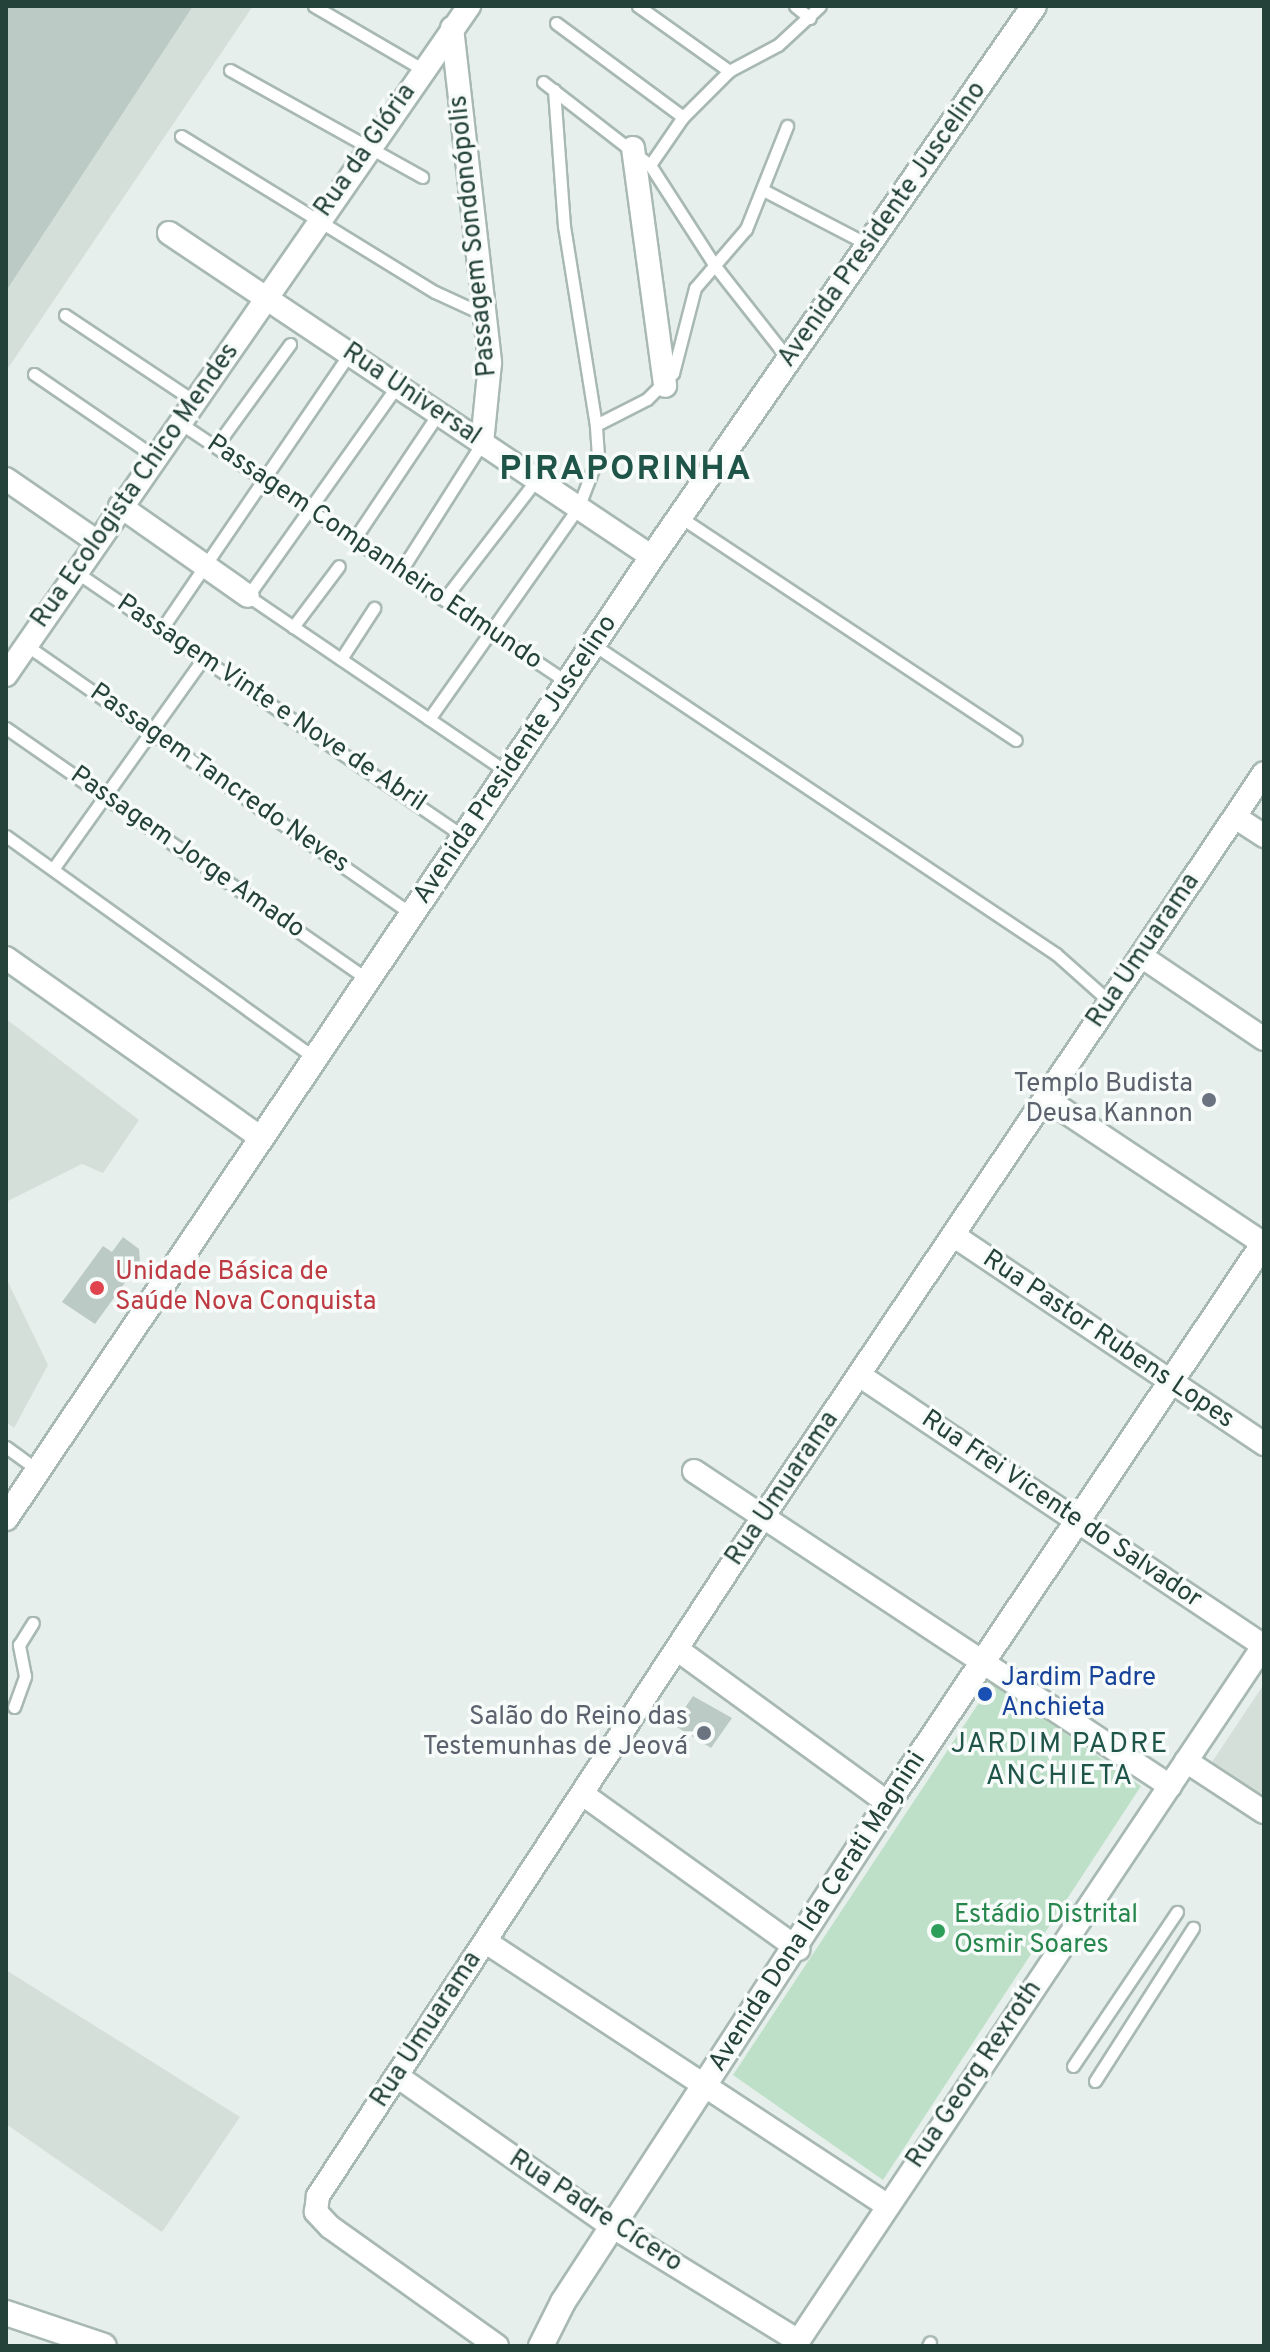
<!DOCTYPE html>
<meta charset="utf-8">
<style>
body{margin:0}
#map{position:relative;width:1270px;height:2352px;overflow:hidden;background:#e6efeb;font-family:Overpass,sans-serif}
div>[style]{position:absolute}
.built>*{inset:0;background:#d4dfda}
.green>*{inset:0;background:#bfe0c8}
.building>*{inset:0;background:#bbcac4}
.roads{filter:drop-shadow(2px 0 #a8b8b2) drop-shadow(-2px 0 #a8b8b2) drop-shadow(0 2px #a8b8b2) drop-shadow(0 -2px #a8b8b2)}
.service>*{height:11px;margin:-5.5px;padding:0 5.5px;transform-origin:5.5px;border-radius:5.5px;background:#fff}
.minor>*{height:22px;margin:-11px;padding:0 11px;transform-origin:11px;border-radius:11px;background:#fff}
.tertiary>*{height:24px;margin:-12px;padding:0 12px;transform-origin:12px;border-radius:12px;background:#fff}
.dots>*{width:22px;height:22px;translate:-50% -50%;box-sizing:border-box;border:4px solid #f7fbf9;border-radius:50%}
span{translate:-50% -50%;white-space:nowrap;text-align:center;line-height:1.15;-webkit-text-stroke:7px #f7fbf9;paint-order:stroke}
.street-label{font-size:26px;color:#24423a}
.worship-label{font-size:26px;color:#5b616d}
.right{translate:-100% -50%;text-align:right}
.health-label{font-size:26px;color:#be3a42}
.left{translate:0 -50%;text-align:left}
.transit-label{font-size:26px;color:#164399}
.leisure-label{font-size:26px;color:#27864d}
.neighbourhood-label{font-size:28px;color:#1f5548;letter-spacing:2px}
.district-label{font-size:34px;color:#1f5548;font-weight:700;letter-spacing:2px}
.frame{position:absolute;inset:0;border:8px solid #24423a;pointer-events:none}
</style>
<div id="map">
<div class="built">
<div style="clip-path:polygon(6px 6px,253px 6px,6px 371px)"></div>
<div style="clip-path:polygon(6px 1019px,139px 1120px,103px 1173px,82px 1164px,6px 1202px)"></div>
<div style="clip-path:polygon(6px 1278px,48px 1365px,14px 1428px,6px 1422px)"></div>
<div style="clip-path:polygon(1264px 1684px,1264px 1796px,1212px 1762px)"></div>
<div style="clip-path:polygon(6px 1970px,240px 2117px,162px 2232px,6px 2124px)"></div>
</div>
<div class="green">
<div style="clip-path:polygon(992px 1683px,1141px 1786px,883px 2180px,733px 2075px)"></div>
</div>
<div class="building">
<div style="clip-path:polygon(6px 6px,193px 6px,6px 291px)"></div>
<div style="clip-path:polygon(123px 1237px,139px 1249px,140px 1262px,95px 1324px,62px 1302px,103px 1246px,112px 1252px)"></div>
<div style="clip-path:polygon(693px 1696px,732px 1718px,711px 1748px,662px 1718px,682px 1712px)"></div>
</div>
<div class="roads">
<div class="service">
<div style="left:314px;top:6px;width:127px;rotate:30.2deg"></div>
<div style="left:638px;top:6px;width:112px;rotate:35.5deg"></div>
<div style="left:795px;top:6px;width:19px;rotate:39deg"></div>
<div style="left:556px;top:23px;width:158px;rotate:36.5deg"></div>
<div style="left:230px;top:70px;width:220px;rotate:29.1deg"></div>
<div style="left:543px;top:82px;width:135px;rotate:37.8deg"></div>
<div style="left:650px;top:165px;width:120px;rotate:57.2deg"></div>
<div style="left:715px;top:266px;width:120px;rotate:51.8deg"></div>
<div style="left:554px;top:90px;width:136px;rotate:85.8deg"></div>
<div style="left:564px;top:226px;width:202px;rotate:80.9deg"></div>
<div style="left:181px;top:136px;width:298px;rotate:31.6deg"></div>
<div style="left:435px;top:292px;width:55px;rotate:24.7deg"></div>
<div style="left:650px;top:165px;width:58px;rotate:-55.5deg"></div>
<div style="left:683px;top:117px;width:65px;rotate:-45deg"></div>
<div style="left:729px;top:71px;width:55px;rotate:-28deg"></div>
<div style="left:778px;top:45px;width:57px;rotate:-42.9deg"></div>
<div style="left:763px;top:190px;width:119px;rotate:27.4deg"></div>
<div style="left:65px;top:315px;width:155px;rotate:33.7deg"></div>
<div style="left:34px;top:374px;width:147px;rotate:34.4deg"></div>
<div style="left:397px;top:386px;width:257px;rotate:125.4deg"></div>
<div style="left:248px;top:596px;width:315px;rotate:34.2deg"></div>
<div style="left:180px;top:423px;width:467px;rotate:33.8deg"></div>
<div style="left:216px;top:446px;width:126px;rotate:-54deg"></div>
<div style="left:680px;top:517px;width:403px;rotate:33.6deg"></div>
<div style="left:355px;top:538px;width:149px;rotate:-56.2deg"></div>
<div style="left:402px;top:569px;width:149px;rotate:-57.6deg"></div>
<div style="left:76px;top:572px;width:471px;rotate:34.3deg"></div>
<div style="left:446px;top:597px;width:148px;rotate:-52.4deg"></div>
<div style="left:163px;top:627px;width:330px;rotate:-55.7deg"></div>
<div style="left:293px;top:627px;width:76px;rotate:-53deg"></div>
<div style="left:26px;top:645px;width:470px;rotate:34.9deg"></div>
<div style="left:594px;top:645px;width:556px;rotate:33.78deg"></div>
<div style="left:1056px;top:954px;width:72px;rotate:41.6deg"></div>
<div style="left:341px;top:659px;width:61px;rotate:-57.1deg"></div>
<div style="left:429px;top:719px;width:258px;rotate:-54.8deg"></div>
<div style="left:578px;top:508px;width:56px;rotate:-69deg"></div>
<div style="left:598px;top:456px;width:31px;rotate:-94deg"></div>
<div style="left:596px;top:425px;width:57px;rotate:-27deg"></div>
<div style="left:647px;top:399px;width:37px;rotate:-45deg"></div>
<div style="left:673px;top:373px;width:88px;rotate:-75.5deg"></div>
<div style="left:695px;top:288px;width:78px;rotate:-49.2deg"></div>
<div style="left:746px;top:229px;width:111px;rotate:-68.3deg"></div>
<div style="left:6px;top:728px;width:441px;rotate:34.8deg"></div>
<div style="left:6px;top:836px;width:379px;rotate:35.7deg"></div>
<div style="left:53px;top:869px;width:260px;rotate:-54.5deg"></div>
<div style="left:6px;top:1447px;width:39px;rotate:36deg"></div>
<div style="left:14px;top:1707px;width:33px;rotate:-70deg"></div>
<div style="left:25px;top:1676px;width:32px;rotate:-101deg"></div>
<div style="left:19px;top:1645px;width:26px;rotate:-58deg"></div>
<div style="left:1073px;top:2066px;width:186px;rotate:-56deg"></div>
<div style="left:1095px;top:2081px;width:182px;rotate:-57.4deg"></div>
<div style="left:928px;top:2346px;width:4px;rotate:-63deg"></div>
</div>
<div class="minor">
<div style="left:452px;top:28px;width:337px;rotate:83.5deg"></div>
<div style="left:490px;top:363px;width:80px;rotate:95.7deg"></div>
<div style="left:633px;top:148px;width:240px;rotate:82.3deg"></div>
<div style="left:169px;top:233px;width:582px;rotate:33.85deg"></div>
<div style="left:6px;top:479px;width:109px;rotate:34.6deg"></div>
<div style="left:120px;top:506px;width:156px;rotate:35.1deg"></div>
<div style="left:6px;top:675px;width:814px;rotate:-55.31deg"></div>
<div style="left:1235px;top:817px;width:35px;rotate:33deg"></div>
<div style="left:1141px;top:956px;width:148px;rotate:34deg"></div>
<div style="left:6px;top:958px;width:311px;rotate:35.2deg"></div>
<div style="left:1045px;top:1098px;width:263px;rotate:33.7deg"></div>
<div style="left:953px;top:1235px;width:375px;rotate:33.9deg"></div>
<div style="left:859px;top:1375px;width:487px;rotate:33.8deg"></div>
<div style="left:694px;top:1471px;width:571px;rotate:33.5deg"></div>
<div style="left:678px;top:1650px;width:260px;rotate:36.1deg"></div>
<div style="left:1186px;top:1761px;width:93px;rotate:33.2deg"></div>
<div style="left:584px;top:1795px;width:264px;rotate:35.7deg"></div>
<div style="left:486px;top:1942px;width:480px;rotate:33.3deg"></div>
<div style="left:397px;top:2076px;width:264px;rotate:35deg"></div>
<div style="left:613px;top:2227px;width:217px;rotate:31.6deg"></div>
<div style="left:497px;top:2346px;width:205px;rotate:-144.5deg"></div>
<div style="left:330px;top:2227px;width:21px;rotate:-133deg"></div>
<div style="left:316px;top:2212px;width:16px;rotate:-83deg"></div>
<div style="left:318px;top:2196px;width:815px;rotate:-56.76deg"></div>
<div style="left:765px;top:1514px;width:893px;rotate:-56.04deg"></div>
<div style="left:795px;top:2346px;width:843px;rotate:-56.22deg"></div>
</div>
<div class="tertiary">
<div style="left:6px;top:1518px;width:1158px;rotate:-56.09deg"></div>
<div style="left:652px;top:557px;width:670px;rotate:-55.27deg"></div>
<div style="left:6px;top:2313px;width:103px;rotate:18.6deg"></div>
<div style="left:541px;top:2346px;width:49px;rotate:-63.4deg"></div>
<div style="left:563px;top:2302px;width:596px;rotate:-56.92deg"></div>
<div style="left:888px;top:1803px;width:675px;rotate:-56.12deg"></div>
</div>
</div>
<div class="dots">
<div style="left:1209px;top:1100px;background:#6b7280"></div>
<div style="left:97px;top:1288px;background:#e0444e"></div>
<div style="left:985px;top:1694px;background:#1a4fb4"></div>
<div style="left:704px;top:1733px;background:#6b7280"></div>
<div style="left:938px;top:1931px;background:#2e9e5b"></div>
</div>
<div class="street-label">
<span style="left:366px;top:151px;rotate:-55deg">Rua da Glória</span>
<span style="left:883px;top:225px;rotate:-55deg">Avenida Presidente Juscelino</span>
<span style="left:474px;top:236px;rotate:-96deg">Passagem Sondonópolis</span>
<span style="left:411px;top:395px;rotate:34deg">Rua Universal</span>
<span style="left:136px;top:486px;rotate:-55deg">Rua Ecologista Chico Mendes</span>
<span style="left:374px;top:553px;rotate:34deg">Passagem Companheiro Edmundo</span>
<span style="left:271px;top:704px;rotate:34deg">Passagem Vinte e Nove de Abril</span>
<span style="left:516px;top:760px;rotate:-56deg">Avenida Presidente Juscelino</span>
<span style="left:219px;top:779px;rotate:35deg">Passagem Tancredo Neves</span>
<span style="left:187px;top:853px;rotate:35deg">Passagem Jorge Amado</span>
<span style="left:1144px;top:951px;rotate:-56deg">Rua Umuarama</span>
<span style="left:1108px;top:1340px;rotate:34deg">Rua Pastor Rubens Lopes</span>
<span style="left:783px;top:1489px;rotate:-56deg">Rua Umuarama</span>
<span style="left:1061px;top:1510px;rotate:34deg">Rua Frei Vicente do Salvador</span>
<span style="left:818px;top:1912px;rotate:-57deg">Avenida Dona Ida Cerati Magnini</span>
<span style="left:427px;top:2030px;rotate:-57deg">Rua Umuarama</span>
<span style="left:975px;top:2075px;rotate:-56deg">Rua Georg Rexroth</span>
<span style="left:595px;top:2212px;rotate:33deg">Rua Padre Cícero</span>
</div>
<div class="worship-label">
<span class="right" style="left:1193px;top:1100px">Templo Budista<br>Deusa Kannon</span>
<span class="right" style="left:688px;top:1733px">Salão do Reino das<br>Testemunhas de Jeová</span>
</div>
<div class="health-label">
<span class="left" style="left:115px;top:1288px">Unidade Básica de<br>Saúde Nova Conquista</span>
</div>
<div class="transit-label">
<span class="left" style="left:1001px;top:1694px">Jardim Padre<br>Anchieta</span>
</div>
<div class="leisure-label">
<span class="left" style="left:954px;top:1931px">Estádio Distrital<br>Osmir Soares</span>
</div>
<div class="neighbourhood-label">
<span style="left:1060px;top:1761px">JARDIM PADRE<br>ANCHIETA</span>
</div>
<div class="district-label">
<span style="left:626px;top:471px">PIRAPORINHA</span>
</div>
<div class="frame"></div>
</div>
